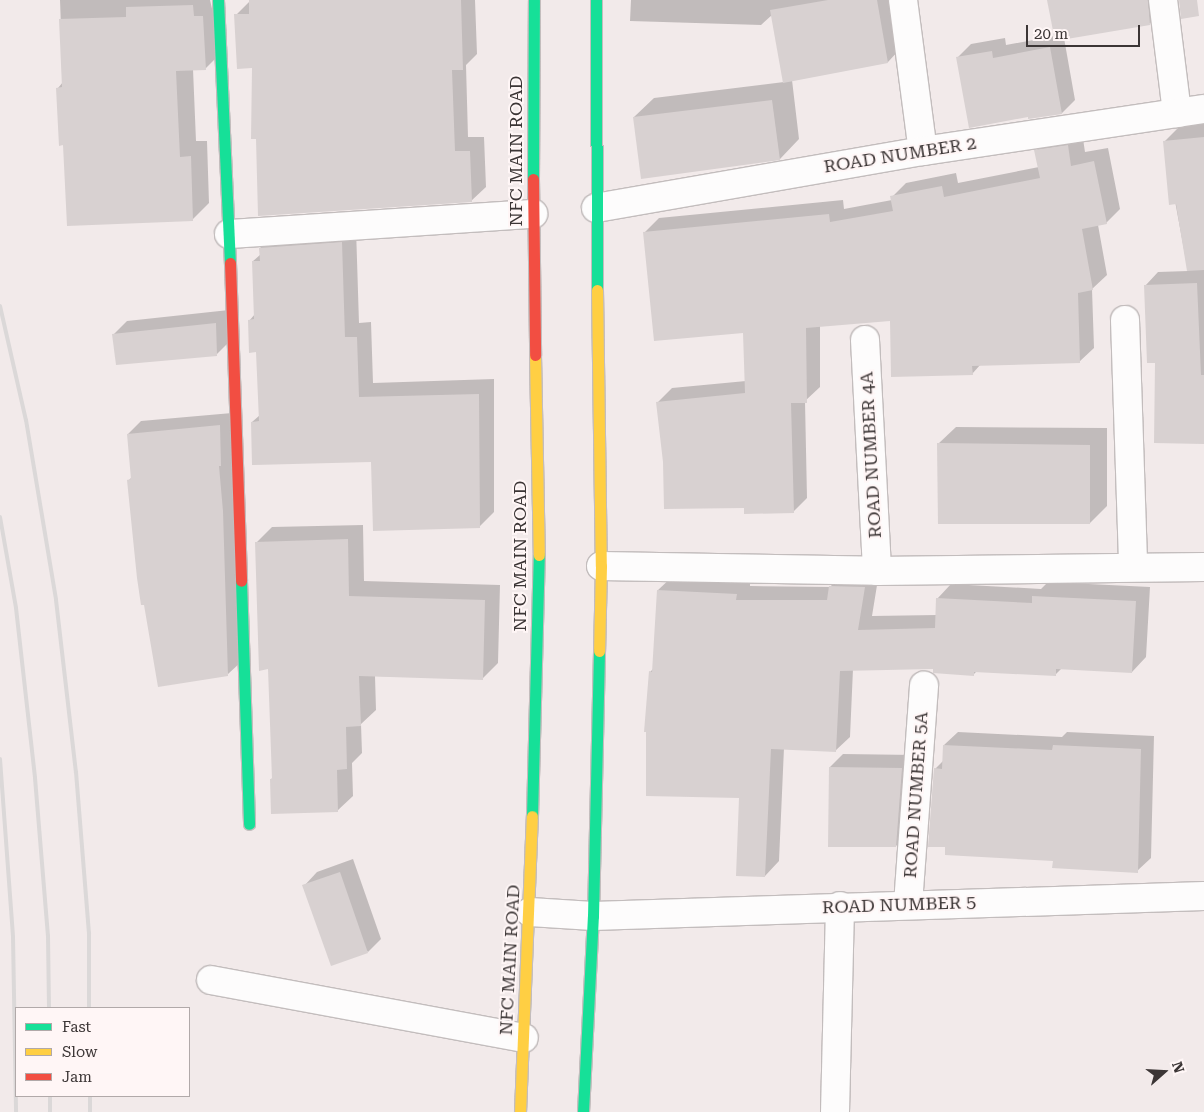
<!DOCTYPE html>
<style>
body{margin:0}
#map{position:relative;width:1204px;height:1112px;overflow:hidden;background:#f2eaea;font-family:"Roboto Serif",serif}
div>[style]{position:absolute}
.shadow>*{inset:0;background:#0003}
.building>*{inset:0;background:#d8d1d1}
.roads{filter:drop-shadow(1px 0 #c3bdbd) drop-shadow(-1px 0 #c3bdbd) drop-shadow(0 1px #c3bdbd) drop-shadow(0 -1px #c3bdbd)}
.street>*{height:28px;margin:-14px;padding:0 14px;transform-origin:14px;border-radius:14px;background:#fdfcfc}
.fast>*{height:11px;margin:-5.5px;padding:0 5.5px;transform-origin:5.5px;border-radius:5.5px;background:#16e098}
.slow>*{height:11px;margin:-5.5px;padding:0 5.5px;transform-origin:5.5px;border-radius:5.5px;background:#ffcf43}
.jam>*{height:11px;margin:-5.5px;padding:0 5.5px;transform-origin:5.5px;border-radius:5.5px;background:#f24e42}
.rail>*{height:4px;margin:-2px;padding:0 2px;transform-origin:2px;border-radius:2px;background:#dbd8d8}
span{translate:-50% -50%;white-space:nowrap;text-align:center;line-height:1.15;-webkit-text-stroke:4px #fff6f6;paint-order:stroke}
.street-label{font-size:18px;color:#3b3535}
.legend{position:absolute;left:15px;top:1007px;width:175px;height:90px;box-sizing:border-box;background:#fff6f6;border:1px solid #b1a9a9;margin:0;padding:6px 9px;list-style:none;font-size:15px;color:#3b3535}
.legend li{display:flex;align-items:center;gap:10px;height:25px}
.legend b{width:25px;border:1px solid #b1a9a9}
.north{position:absolute;left:1139px;top:1047px;width:50px;height:50px;-webkit-text-stroke:4px #fff6f6;paint-order:stroke;rotate:71deg;font-size:14px;font-weight:700;line-height:20px;text-align:center;color:#3b3535}
.north::after{content:'';display:block;margin:auto;width:18px;height:22px;background:#3b3535;clip-path:polygon(50% 0,100% 100%,50% 72%,0 100%)}
.scale{position:absolute;left:1026px;top:25px;width:114px;height:22px;box-sizing:border-box;border:2px solid #3b3535;border-top:0;padding-left:6px;font-size:15px;line-height:18px;white-space:nowrap;color:#3b3535;-webkit-text-stroke:4px #fff6f6;paint-order:stroke}
</style>
<div id="map">
<div class="shadow">
<div style="clip-path:polygon(60px 0,210px 0,222px 52px,205px 69px,193px 69px,196px 141px,207px 141px,209px 203px,192px 220px,65px 144px,58px 88px,63px 82px)"></div>
<div style="clip-path:polygon(251px 0,475px 0,477px 54px,466px 65px,468px 137px,484px 137px,486px 187px,471px 201px,253px 67px,236px 15px)"></div>
<div style="clip-path:polygon(631px 0,893px 0,901px 48px,888px 62px,792px 80px,799px 139px,780px 159px,634px 117px,654px 98px,784px 82px,772px 15px,761px 25px,630px 21px)"></div>
<div style="clip-path:polygon(1049px 0,1162px 0,1163px 10px,1150px 23px,1064px 38px,1075px 100px,1062px 113px,957px 58px,971px 44px,1005px 38px,1006px 45px,1055px 36px)"></div>
<div style="clip-path:polygon(1204px 123px,1204px 443px,1156px 362px,1145px 286px,1158px 272px,1188px 271px,1164px 142px,1181px 125px)"></div>
<div style="clip-path:polygon(1082px 132px,1085px 152px,1108px 148px,1120px 209px,1106px 223px,1098px 225px,1107px 275px,1092px 289px,1094px 348px,1079px 362px,981px 364px,972px 374px,891px 319px,820px 326px,820px 387px,805px 401px,807px 498px,793px 512px,745px 507px,664px 462px,658px 402px,672px 388px,746px 381px,745px 331px,645px 232px,659px 218px,843px 200px,844px 209px,892px 200px,892px 197px,906px 183px,956px 173px,958px 183px,1039px 167px,1036px 151px,1050px 136px)"></div>
<div style="clip-path:polygon(356px 228px,359px 323px,371px 322px,373px 383px,494px 379px,494px 512px,479px 527px,372px 460px,252px 422px,260px 415px,257px 351px,249px 321px,255px 314px,253px 261px,261px 254px,260px 248px,275px 233px)"></div>
<div style="clip-path:polygon(229px 310px,230px 341px,217px 354px,114px 334px,127px 321px)"></div>
<div style="clip-path:polygon(232px 413px,241px 662px,228px 674px,129px 480px,132px 477px,128px 434px,141px 421px)"></div>
<div style="clip-path:polygon(956px 427px,1107px 428px,1107px 506px,1090px 523px,938px 444px)"></div>
<div style="clip-path:polygon(363px 525px,364px 581px,500px 585px,498px 663px,483px 678px,375px 676px,376px 710px,361px 724px,362px 753px,352px 763px,353px 796px,337px 811px,271px 779px,274px 777px,269px 668px,256px 543px,272px 527px)"></div>
<div style="clip-path:polygon(844px 572px,879px 573px,872px 616px,937px 615px,937px 599px,951px 584px,1041px 589px,1048px 582px,1150px 587px,1146px 657px,1132px 672px,1062px 668px,1056px 674px,977px 671px,973px 675px,934px 668px,853px 669px,850px 737px,835px 751px,784px 748px,779px 861px,765px 876px,740px 797px,650px 672px,653px 669px,658px 590px,673px 576px,750px 580px,750px 586px,830px 587px)"></div>
<div style="clip-path:polygon(958px 732px,1062px 737px,1067px 732px,1154px 736px,1151px 858px,1137px 871px,1054px 860px,935px 769px,944px 760px,944px 745px)"></div>
<div style="clip-path:polygon(843px 754px,915px 755px,909px 832px,896px 846px,830px 767px)"></div>
<div style="clip-path:polygon(353px 859px,381px 939px,368px 952px,304px 886px,317px 872px)"></div>
</div>
<div class="building">
<div style="clip-path:polygon(249px 0,461px 0,463px 70px,452px 70px,455px 151px,470px 151px,472px 202px,258px 216px,256px 139px,251px 139px,252px 68px,237px 69px,234px 14px,249px 14px)"></div>
<div style="clip-path:polygon(828px 0,877px 0,888px 63px,783px 83px,770px 10px)"></div>
<div style="clip-path:polygon(1047px 0,1148px 0,1150px 25px,1055px 41px)"></div>
<div style="clip-path:polygon(1179px 0,1197px 0,1199px 16px,1181px 19px)"></div>
<div style="clip-path:polygon(193px 5px,194px 16px,203px 16px,206px 70px,176px 71px,180px 157px,191px 156px,193px 221px,67px 226px,63px 145px,59px 146px,56px 88px,62px 87px,59px 19px,126px 17px,126px 7px)"></div>
<div style="clip-path:polygon(1050px 47px,1062px 114px,1028px 119px,1028px 117px,969px 128px,956px 57px,992px 51px,993px 58px)"></div>
<div style="clip-path:polygon(772px 100px,780px 160px,641px 179px,633px 117px)"></div>
<div style="clip-path:polygon(1204px 137px,1204px 270px,1187px 271px,1176px 204px,1169px 205px,1163px 141px)"></div>
<div style="clip-path:polygon(1068px 145px,1071px 166px,1094px 161px,1107px 224px,1082px 229px,1093px 290px,1078px 293px,1080px 363px,972px 366px,973px 375px,891px 377px,890px 321px,806px 328px,807px 403px,791px 403px,794px 513px,744px 514px,744px 508px,664px 509px,663px 462px,656px 402px,745px 393px,743px 333px,654px 341px,643px 232px,829px 214px,830px 222px,893px 211px,890px 196px,942px 186px,944px 197px,1040px 178px,1034px 150px)"></div>
<div style="clip-path:polygon(342px 242px,345px 337px,357px 337px,359px 397px,479px 394px,480px 528px,373px 531px,371px 462px,252px 465px,251px 422px,259px 421px,256px 352px,249px 353px,248px 320px,254px 319px,252px 261px,260px 261px,259px 248px)"></div>
<div style="clip-path:polygon(1197px 283px,1201px 375px,1204px 375px,1204px 444px,1154px 443px,1155px 363px,1147px 363px,1144px 285px)"></div>
<div style="clip-path:polygon(216px 323px,217px 356px,116px 365px,112px 334px)"></div>
<div style="clip-path:polygon(220px 425px,221px 466px,219px 466px,223px 511px,228px 676px,158px 687px,144px 605px,141px 605px,137px 578px,127px 480px,131px 479px,127px 434px)"></div>
<div style="clip-path:polygon(937px 443px,1090px 445px,1090px 524px,938px 524px)"></div>
<div style="clip-path:polygon(348px 539px,349px 596px,485px 600px,483px 680px,359px 676px,361px 726px,346px 727px,347px 769px,337px 770px,338px 812px,271px 814px,270px 779px,272px 779px,268px 669px,259px 671px,255px 542px)"></div>
<div style="clip-path:polygon(829px 586px,865px 587px,858px 630px,935px 628px,936px 598px,1032px 603px,1032px 596px,1136px 601px,1132px 673px,1056px 669px,1056px 676px,974px 672px,974px 676px,933px 673px,933px 669px,840px 671px,836px 752px,771px 749px,765px 877px,736px 876px,739px 798px,646px 796px,646px 732px,644px 732px,649px 671px,652px 672px,657px 590px,737px 594px,736px 600px,827px 600px)"></div>
<div style="clip-path:polygon(943px 745px,1052px 750px,1053px 745px,1141px 749px,1138px 873px,1052px 868px,1053px 861px,945px 855px,945px 847px,928px 847px,934px 768px,942px 769px)"></div>
<div style="clip-path:polygon(829px 767px,902px 768px,896px 847px,828px 847px)"></div>
<div style="clip-path:polygon(340px 872px,368px 953px,331px 966px,302px 885px)"></div>
</div>
<div class="roads">
<div class="street">
<div style="left:903px;top:0;width:152px;rotate:82.5deg"></div>
<div style="left:1163px;top:0;width:114px;rotate:82.9deg"></div>
<div style="left:596px;top:208px;width:332px;rotate:-9.9deg"></div>
<div style="left:923px;top:151px;width:284px;rotate:-8.5deg"></div>
<div style="left:229px;top:234px;width:305px;rotate:-3.8deg"></div>
<div style="left:1125px;top:320px;width:247px;rotate:88.1deg"></div>
<div style="left:865px;top:340px;width:231px;rotate:87deg"></div>
<div style="left:601px;top:566px;width:276px;rotate:1deg"></div>
<div style="left:877px;top:571px;width:327px;rotate:-0.7deg"></div>
<div style="left:908px;top:904px;width:219px;rotate:-85.8deg"></div>
<div style="left:530px;top:912px;width:63px;rotate:3.6deg"></div>
<div style="left:593px;top:916px;width:611px;rotate:-1.87deg"></div>
<div style="left:211px;top:980px;width:318px;rotate:10.5deg"></div>
<div style="left:835px;top:1112px;width:206px;rotate:-88.6deg"></div>
</div>
<div class="fast">
<div style="left:218px;top:0;width:263px;rotate:87.4deg"></div>
<div style="left:596px;top:0;width:290px;rotate:89.8deg"></div>
<div style="left:533px;top:179px;width:179px;rotate:-89.7deg"></div>
<div style="left:241px;top:581px;width:243px;rotate:88.1deg"></div>
<div style="left:532px;top:816px;width:261px;rotate:-88.5deg"></div>
<div style="left:583px;top:1112px;width:196px;rotate:-87.1deg"></div>
<div style="left:593px;top:916px;width:265px;rotate:-88.7deg"></div>
</div>
<div class="slow">
<div style="left:597px;top:290px;width:276px;rotate:89.2deg"></div>
<div style="left:601px;top:566px;width:85px;rotate:91.3deg"></div>
<div style="left:535px;top:355px;width:200px;rotate:88.9deg"></div>
<div style="left:520px;top:1112px;width:296px;rotate:-87.7deg"></div>
</div>
<div class="jam">
<div style="left:533px;top:179px;width:176px;rotate:89.3deg"></div>
<div style="left:230px;top:263px;width:318px;rotate:88deg"></div>
</div>
</div>
<div class="rail">
<div style="left:0;top:306px;width:117px;rotate:77.2deg"></div>
<div style="left:26px;top:420px;width:182px;rotate:80.5deg"></div>
<div style="left:56px;top:600px;width:173px;rotate:83.4deg"></div>
<div style="left:76px;top:772px;width:162px;rotate:85.4deg"></div>
<div style="left:89px;top:933px;width:75px;rotate:90deg"></div>
<div style="left:0;top:517px;width:92px;rotate:80deg"></div>
<div style="left:16px;top:608px;width:171px;rotate:83.6deg"></div>
<div style="left:35px;top:778px;width:159px;rotate:85.3deg"></div>
<div style="left:48px;top:936px;width:72px;rotate:89.2deg"></div>
<div style="left:0;top:759px;width:178px;rotate:85.8deg"></div>
<div style="left:13px;top:937px;width:175px;rotate:89deg"></div>
<div style="left:50px;top:1096px;width:16px;rotate:90deg"></div>
<div style="left:90px;top:1096px;width:16px;rotate:90deg"></div>
</div>
<div class="street-label">
<span style="left:516px;top:151px;rotate:-90deg">NFC MAIN ROAD</span>
<span style="left:900px;top:155px;rotate:-9deg">ROAD NUMBER 2</span>
<span style="left:871px;top:455px;rotate:-93deg">ROAD NUMBER 4A</span>
<span style="left:520px;top:556px;rotate:-90deg">NFC MAIN ROAD</span>
<span style="left:916px;top:795px;rotate:-86deg">ROAD NUMBER 5A</span>
<span style="left:899px;top:905px;rotate:-2deg">ROAD NUMBER 5</span>
<span style="left:510px;top:960px;rotate:-87deg">NFC MAIN ROAD</span>
</div>
<ul class="legend">
<li><b style="height:6px;background:#16e098"></b>Fast</li>
<li><b style="height:6px;background:#ffcf43"></b>Slow</li>
<li><b style="height:6px;background:#f24e42"></b>Jam</li>
</ul>
<div class="north">N</div>
<div class="scale">20 m</div>
</div>
